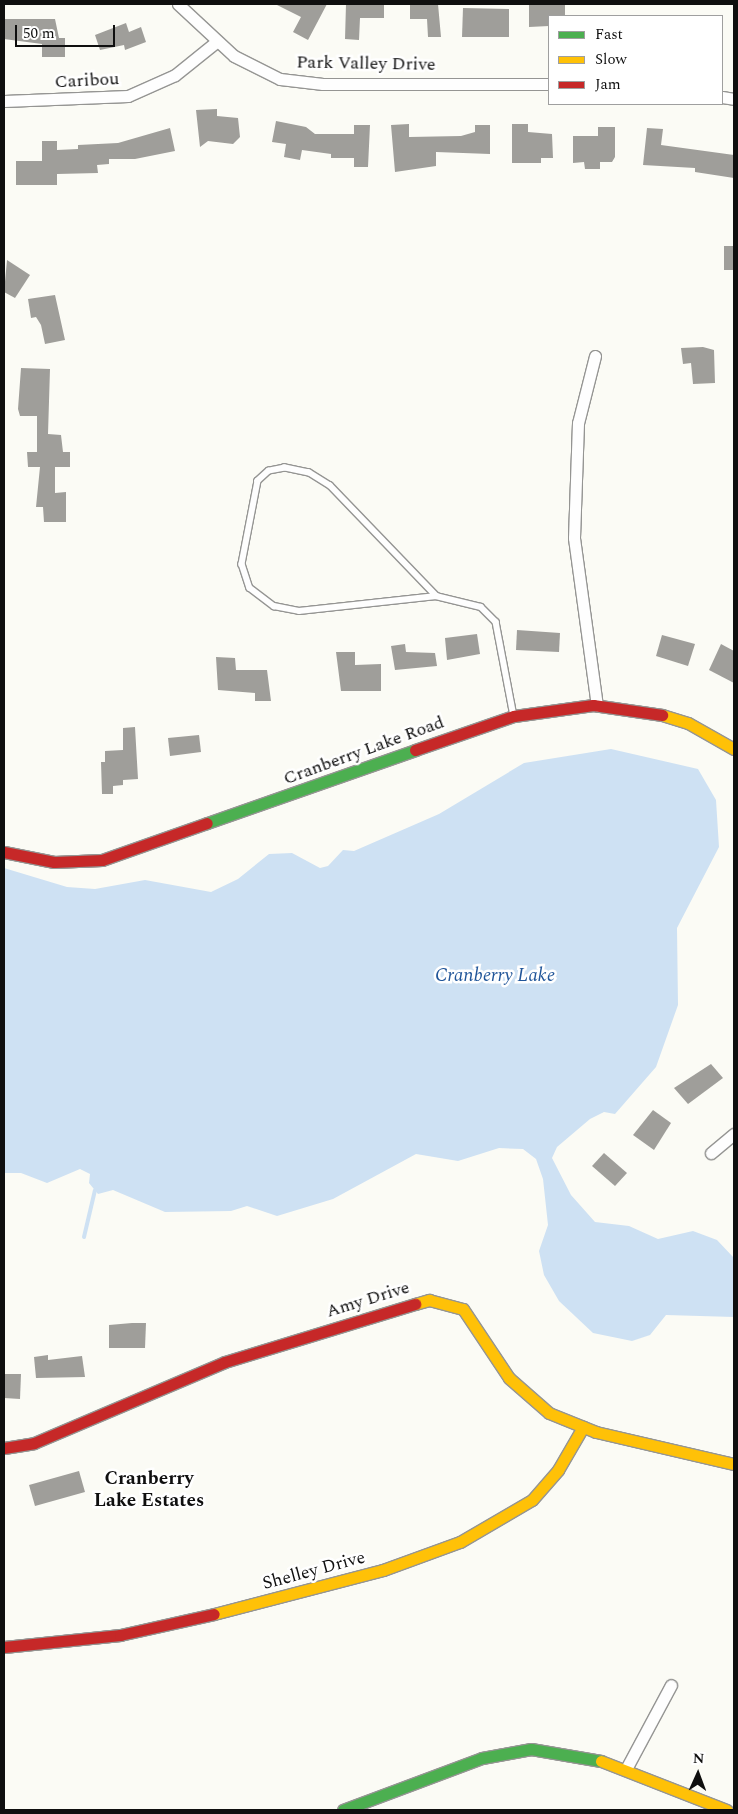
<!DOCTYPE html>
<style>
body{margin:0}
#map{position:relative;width:738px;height:1814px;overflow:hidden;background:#fbfbf5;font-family:Spectral,serif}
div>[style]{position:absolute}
.water>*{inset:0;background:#cee1f3}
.stream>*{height:4px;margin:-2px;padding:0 2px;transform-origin:2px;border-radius:2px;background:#cee1f3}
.building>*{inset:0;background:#9f9e9a}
.roads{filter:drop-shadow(1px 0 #959593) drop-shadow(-1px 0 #959593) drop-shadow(0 1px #959593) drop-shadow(0 -1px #959593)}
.lane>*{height:5.5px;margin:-2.75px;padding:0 2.75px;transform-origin:2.75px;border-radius:2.75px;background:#fefefe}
.street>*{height:11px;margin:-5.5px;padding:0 5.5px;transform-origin:5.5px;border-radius:5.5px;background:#fefefe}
.fast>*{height:11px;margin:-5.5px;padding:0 5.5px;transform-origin:5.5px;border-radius:5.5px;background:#4caf50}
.slow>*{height:11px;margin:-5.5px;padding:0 5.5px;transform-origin:5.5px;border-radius:5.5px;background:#ffc107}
.jam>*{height:11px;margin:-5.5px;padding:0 5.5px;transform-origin:5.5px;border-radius:5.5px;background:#c62828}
span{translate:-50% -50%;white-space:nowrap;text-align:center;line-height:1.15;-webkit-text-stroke:5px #fff;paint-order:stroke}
.street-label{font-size:18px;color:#0f0f0f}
.water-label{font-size:19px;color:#205599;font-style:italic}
.neighbourhood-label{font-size:19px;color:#0f0f0f;font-weight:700}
.frame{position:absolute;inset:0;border:5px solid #0f0f0f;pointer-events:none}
.legend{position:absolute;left:548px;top:15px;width:175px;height:90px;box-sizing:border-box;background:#fff;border:1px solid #9f9f9f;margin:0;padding:6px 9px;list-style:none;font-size:15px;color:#0f0f0f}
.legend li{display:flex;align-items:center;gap:10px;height:25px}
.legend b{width:25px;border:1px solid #9f9f9f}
.north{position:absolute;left:673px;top:1749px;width:50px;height:50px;-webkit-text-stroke:4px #fff;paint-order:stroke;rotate:2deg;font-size:14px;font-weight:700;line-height:20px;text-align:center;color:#0f0f0f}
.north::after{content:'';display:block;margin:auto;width:18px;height:22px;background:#0f0f0f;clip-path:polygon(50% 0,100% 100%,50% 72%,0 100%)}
.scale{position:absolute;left:15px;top:25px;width:100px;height:22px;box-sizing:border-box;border:2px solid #0f0f0f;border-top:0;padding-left:6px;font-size:15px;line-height:18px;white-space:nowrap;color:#0f0f0f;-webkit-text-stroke:4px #fff;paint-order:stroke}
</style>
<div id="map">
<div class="water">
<div style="clip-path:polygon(611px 749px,698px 769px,716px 800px,719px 847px,677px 928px,678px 1005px,656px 1067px,615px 1114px,604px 1112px,590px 1119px,557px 1147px,552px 1158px,571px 1195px,595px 1222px,629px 1226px,658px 1239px,693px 1231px,717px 1240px,734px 1258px,734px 1317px,666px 1315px,650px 1335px,632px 1341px,593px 1333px,559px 1301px,544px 1275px,539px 1251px,548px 1225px,543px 1179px,536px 1159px,523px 1149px,499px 1148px,458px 1161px,416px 1154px,333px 1199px,277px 1216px,247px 1206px,231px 1211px,165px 1212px,113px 1190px,98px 1194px,89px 1183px,90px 1174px,80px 1169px,47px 1183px,21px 1173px,4px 1173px,4px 868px,67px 887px,95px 889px,145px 880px,211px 892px,238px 879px,269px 854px,292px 853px,320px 868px,328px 866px,343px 850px,354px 851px,439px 814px,524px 763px)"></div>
</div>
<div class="stream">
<div style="left:84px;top:1237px;width:48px;rotate:-76.8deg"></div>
</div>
<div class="building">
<div style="clip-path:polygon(275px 4px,327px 4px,308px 40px,293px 32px,301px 17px)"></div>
<div style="clip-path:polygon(346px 4px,384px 4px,384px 18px,360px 18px,359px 40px,345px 39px)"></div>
<div style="clip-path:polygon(410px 4px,438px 4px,441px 37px,428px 37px,427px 19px,410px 19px)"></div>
<div style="clip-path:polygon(529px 4px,565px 4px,565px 16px,549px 16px,549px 26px,529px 27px)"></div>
<div style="clip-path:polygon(463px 8px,509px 9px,509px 37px,462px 37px)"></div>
<div style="clip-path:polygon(4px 19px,55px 19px,59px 38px,65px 38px,65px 57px,42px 57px,42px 44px,4px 39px)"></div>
<div style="clip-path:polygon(126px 23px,129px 32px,141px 27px,146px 42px,125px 50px,124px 45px,100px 50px,95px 35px)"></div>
<div style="clip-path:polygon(217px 109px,217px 116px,238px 118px,240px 137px,233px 144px,208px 141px,200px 147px,196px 110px)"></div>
<div style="clip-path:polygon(276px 121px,306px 127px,315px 134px,354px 134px,354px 125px,370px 125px,368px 167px,354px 167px,354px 158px,331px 158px,331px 154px,302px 150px,300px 160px,284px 157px,286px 144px,272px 142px)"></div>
<div style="clip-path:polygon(409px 124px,409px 137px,461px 136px,475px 132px,475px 125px,490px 125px,490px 154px,436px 152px,436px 166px,395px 172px,391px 125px)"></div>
<div style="clip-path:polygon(512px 124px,528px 124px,528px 132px,552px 134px,553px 158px,541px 158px,541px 163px,512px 163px)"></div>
<div style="clip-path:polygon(598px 127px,615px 127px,615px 157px,612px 162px,600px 162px,600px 169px,585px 169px,584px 162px,573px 163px,573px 136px,598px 136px)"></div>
<div style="clip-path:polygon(170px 128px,175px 151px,135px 159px,109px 159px,109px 164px,97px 165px,98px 173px,57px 174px,57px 185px,16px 185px,16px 161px,42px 161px,42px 141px,57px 141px,57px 150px,78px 149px,78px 145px,118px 143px)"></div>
<div style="clip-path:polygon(647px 128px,663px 129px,661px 145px,734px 155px,734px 178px,695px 172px,695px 168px,643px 165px)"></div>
<div style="clip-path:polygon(724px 246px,734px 246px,734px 270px,724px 270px)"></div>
<div style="clip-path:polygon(7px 260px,30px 275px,15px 298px,4px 292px)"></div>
<div style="clip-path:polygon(55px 295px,65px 340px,45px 344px,41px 325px,36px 317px,31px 318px,28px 299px)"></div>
<div style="clip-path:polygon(703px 347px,714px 350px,715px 383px,693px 384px,691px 363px,683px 364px,681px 348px)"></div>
<div style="clip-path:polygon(21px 368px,50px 369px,48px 434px,61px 435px,63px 452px,70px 452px,70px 467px,55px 467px,55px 493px,66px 492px,66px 522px,44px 522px,43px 507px,36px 507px,40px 467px,28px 467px,27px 452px,37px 452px,37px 416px,20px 416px,18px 409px)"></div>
<div style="clip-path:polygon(517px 630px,560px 633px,559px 652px,516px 650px)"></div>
<div style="clip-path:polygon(477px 634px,480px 654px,447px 660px,445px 638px)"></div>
<div style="clip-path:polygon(662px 635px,695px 644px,688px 666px,656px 656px)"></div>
<div style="clip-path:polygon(405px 644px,406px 652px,435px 653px,437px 666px,395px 670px,391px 646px)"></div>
<div style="clip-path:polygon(721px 644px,734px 651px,734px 683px,709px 670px)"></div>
<div style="clip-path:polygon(336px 652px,355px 652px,355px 665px,381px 664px,381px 691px,341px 691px)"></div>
<div style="clip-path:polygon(216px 657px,235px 658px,236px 670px,267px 670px,271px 701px,255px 701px,255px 693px,218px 690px)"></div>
<div style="clip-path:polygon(135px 727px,138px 779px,123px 780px,123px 785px,113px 786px,113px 794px,102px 794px,101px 762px,105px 762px,105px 751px,123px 750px,123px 728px)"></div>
<div style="clip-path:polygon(199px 735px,201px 752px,170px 756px,168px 738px)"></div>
<div style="clip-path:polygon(711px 1064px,723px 1078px,688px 1104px,674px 1088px)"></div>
<div style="clip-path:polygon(653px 1110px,671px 1123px,654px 1150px,633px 1135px)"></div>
<div style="clip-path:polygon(604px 1153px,627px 1173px,615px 1186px,592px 1166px)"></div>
<div style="clip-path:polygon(132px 1323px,146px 1323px,145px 1348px,109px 1348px,109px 1325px)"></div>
<div style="clip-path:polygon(48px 1355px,48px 1360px,82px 1356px,85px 1377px,36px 1378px,34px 1357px)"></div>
<div style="clip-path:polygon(4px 1374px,21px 1374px,20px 1399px,4px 1398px)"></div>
<div style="clip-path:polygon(79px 1471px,85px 1492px,35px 1506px,29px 1485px)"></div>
</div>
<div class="roads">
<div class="lane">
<div style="left:436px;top:596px;width:153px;rotate:-133.9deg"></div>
<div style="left:330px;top:486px;width:25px;rotate:-148deg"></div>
<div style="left:309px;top:473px;width:25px;rotate:-168deg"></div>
<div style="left:285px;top:468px;width:16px;rotate:169deg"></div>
<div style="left:269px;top:471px;width:15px;rotate:138deg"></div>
<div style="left:258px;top:481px;width:85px;rotate:100.9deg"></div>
<div style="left:242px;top:564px;width:25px;rotate:72deg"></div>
<div style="left:250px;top:588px;width:30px;rotate:37deg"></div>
<div style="left:274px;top:606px;width:25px;rotate:11deg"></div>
<div style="left:299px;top:611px;width:138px;rotate:-6.2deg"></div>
<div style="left:436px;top:596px;width:46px;rotate:13.7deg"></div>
<div style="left:481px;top:607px;width:21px;rotate:45deg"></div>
<div style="left:496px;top:622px;width:96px;rotate:79.2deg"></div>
</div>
<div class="street">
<div style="left:178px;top:4px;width:76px;rotate:42.9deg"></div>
<div style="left:234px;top:56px;width:51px;rotate:26.6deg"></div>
<div style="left:280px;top:79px;width:43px;rotate:6.6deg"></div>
<div style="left:323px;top:84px;width:226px"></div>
<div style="left:722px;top:97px;width:12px;rotate:9deg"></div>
<div style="left:4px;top:101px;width:124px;rotate:-2.3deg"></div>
<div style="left:128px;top:96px;width:51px;rotate:-24.1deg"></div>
<div style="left:175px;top:75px;width:53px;rotate:-38.8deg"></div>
<div style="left:595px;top:356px;width:69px;rotate:104.2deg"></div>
<div style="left:578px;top:423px;width:115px;rotate:92deg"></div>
<div style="left:574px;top:538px;width:169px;rotate:82.2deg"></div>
<div style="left:711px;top:1153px;width:30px;rotate:-40deg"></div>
<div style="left:626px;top:1769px;width:95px;rotate:-61.8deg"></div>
</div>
<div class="fast">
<div style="left:207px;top:823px;width:220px;rotate:-19.3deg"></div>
<div style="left:343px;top:1810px;width:148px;rotate:-20.5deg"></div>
<div style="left:482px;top:1758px;width:50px;rotate:-10.4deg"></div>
<div style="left:531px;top:1749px;width:71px;rotate:9.7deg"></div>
</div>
<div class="slow">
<div style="left:662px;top:715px;width:27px;rotate:17deg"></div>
<div style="left:688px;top:723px;width:53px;rotate:29.5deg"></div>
<div style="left:415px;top:1304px;width:15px;rotate:-16deg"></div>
<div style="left:429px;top:1300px;width:35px;rotate:15deg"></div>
<div style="left:463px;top:1309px;width:83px;rotate:56.3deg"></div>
<div style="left:509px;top:1378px;width:53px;rotate:41.2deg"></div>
<div style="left:549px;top:1413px;width:51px;rotate:22deg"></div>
<div style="left:596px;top:1432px;width:142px;rotate:13.1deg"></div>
<div style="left:214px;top:1614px;width:175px;rotate:-14.6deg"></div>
<div style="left:383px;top:1570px;width:82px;rotate:-20deg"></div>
<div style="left:460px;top:1542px;width:83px;rotate:-30.3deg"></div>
<div style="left:532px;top:1500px;width:40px;rotate:-49deg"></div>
<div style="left:558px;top:1470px;width:50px;rotate:-59.8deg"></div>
<div style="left:601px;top:1761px;width:135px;rotate:21.3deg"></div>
</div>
<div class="jam">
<div style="left:415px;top:750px;width:105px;rotate:-19deg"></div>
<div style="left:514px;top:716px;width:80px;rotate:-7.9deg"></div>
<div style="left:593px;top:705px;width:70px;rotate:8.2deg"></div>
<div style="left:4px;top:852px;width:51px;rotate:11.3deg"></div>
<div style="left:54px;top:862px;width:48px;rotate:-2.4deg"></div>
<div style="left:102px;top:860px;width:111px;rotate:-19.4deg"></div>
<div style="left:4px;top:1448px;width:30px;rotate:-9deg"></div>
<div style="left:34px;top:1443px;width:207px;rotate:-23deg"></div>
<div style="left:225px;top:1362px;width:199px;rotate:-17deg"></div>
<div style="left:4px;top:1647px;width:117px;rotate:-5.9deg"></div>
<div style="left:120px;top:1635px;width:96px;rotate:-12.6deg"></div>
</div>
</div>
<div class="street-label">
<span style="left:366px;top:64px;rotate:1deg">Park Valley Drive</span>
<span style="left:87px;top:81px;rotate:-3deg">Caribou</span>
<span style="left:364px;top:751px;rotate:-20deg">Cranberry Lake Road</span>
<span style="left:368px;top:1300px;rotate:-17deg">Amy Drive</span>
<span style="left:314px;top:1571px;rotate:-15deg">Shelley Drive</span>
</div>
<div class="water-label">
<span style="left:495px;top:976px">Cranberry Lake</span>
</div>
<div class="neighbourhood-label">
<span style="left:149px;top:1490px">Cranberry<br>Lake Estates</span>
</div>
<div class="frame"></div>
<ul class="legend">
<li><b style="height:6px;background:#4caf50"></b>Fast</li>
<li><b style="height:6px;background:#ffc107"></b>Slow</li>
<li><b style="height:6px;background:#c62828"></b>Jam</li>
</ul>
<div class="north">N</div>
<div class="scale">50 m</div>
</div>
